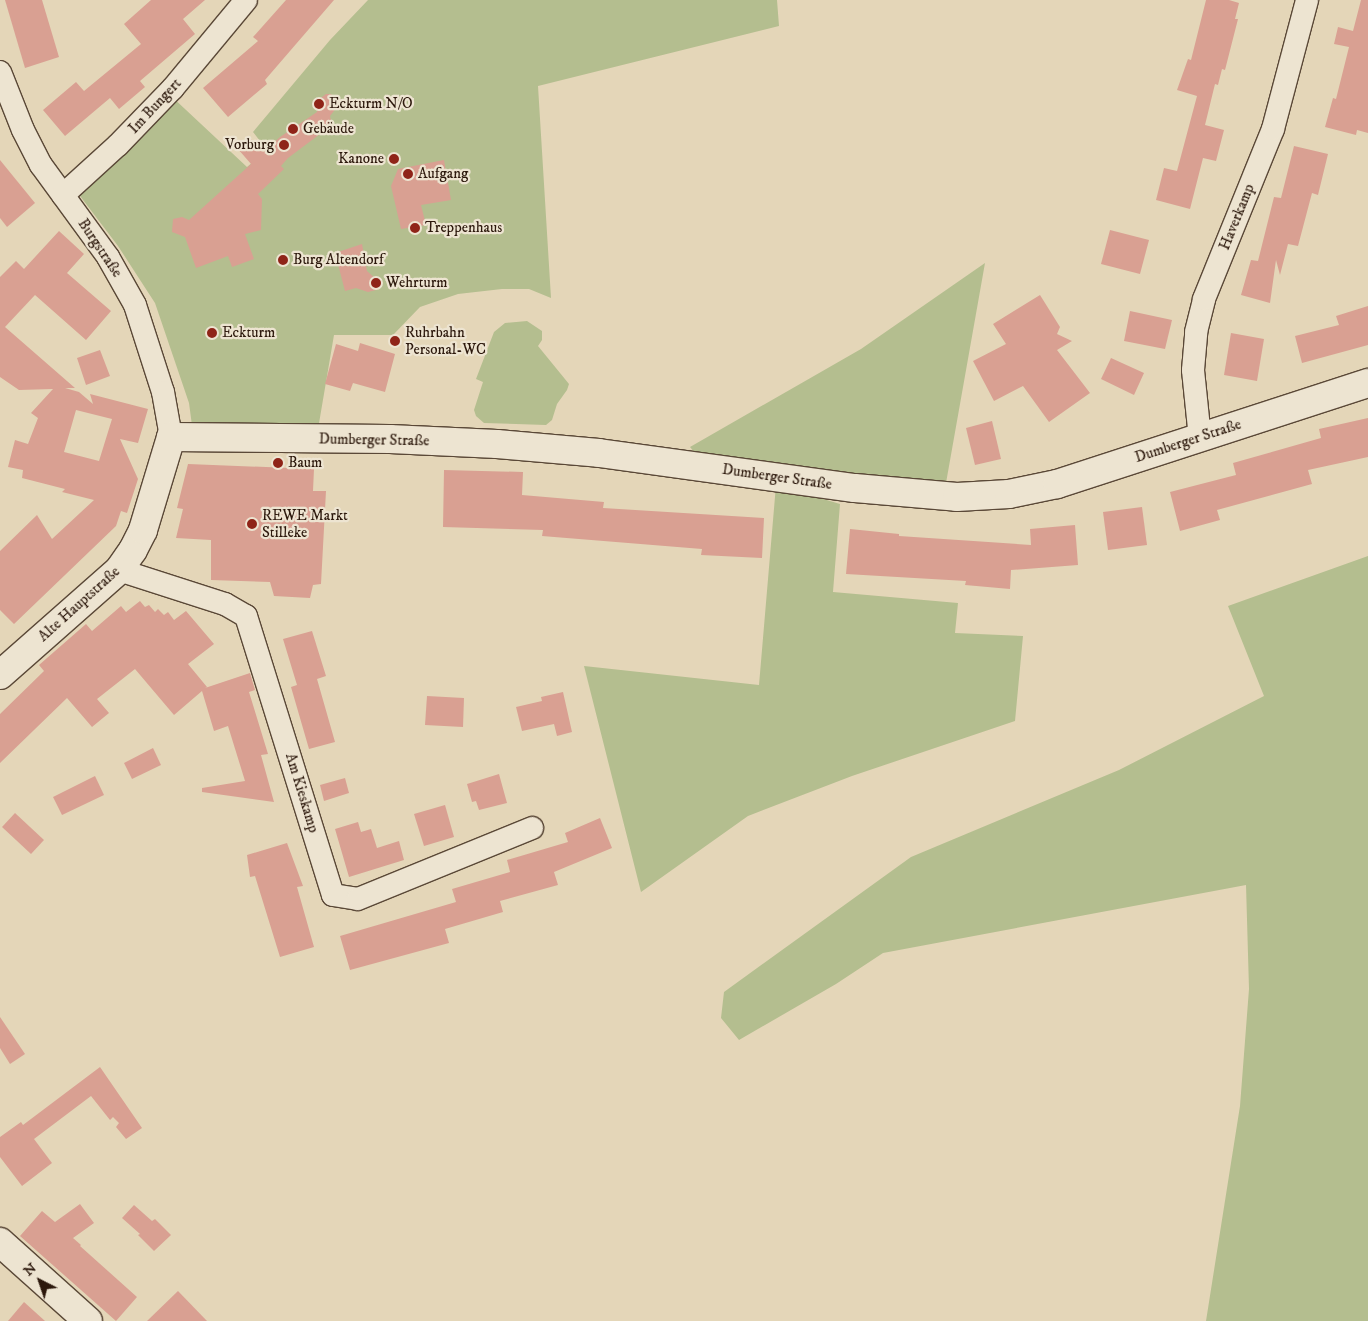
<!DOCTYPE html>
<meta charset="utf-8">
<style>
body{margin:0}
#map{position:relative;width:1368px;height:1321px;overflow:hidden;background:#e4d6b8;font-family:"IM FELL DW Pica",serif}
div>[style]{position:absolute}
.green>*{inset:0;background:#b4be8f}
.building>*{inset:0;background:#d9a092}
.roads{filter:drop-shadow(1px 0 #5a4837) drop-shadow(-1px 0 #5a4837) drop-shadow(0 1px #5a4837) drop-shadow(0 -1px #5a4837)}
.street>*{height:22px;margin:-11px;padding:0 11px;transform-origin:11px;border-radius:11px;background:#ede4d1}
.secondary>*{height:28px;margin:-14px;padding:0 14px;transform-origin:14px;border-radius:14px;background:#ede4d1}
.dots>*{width:14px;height:14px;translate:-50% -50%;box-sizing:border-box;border:2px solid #ede4d1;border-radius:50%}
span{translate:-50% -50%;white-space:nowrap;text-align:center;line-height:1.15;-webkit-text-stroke:4.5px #ede4d1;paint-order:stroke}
.poi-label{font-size:15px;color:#2c180c}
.left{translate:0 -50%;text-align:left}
.right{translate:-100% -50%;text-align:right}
.street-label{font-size:15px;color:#2c180c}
.north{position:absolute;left:15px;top:1256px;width:50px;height:50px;-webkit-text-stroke:4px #ede4d1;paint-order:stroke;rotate:319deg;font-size:14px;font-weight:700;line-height:20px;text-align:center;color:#2c180c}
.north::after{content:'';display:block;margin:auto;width:18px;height:22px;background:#2c180c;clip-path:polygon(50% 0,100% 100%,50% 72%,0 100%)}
</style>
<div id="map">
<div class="green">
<div style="clip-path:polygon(368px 0,777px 0,779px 26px,538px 86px,551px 298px,529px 289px,502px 289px,458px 294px,420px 307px,393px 335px,334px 335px,317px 435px,193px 433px,189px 403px,155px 303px,118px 246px,74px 188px,170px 95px,247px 167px,267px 150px,253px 132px,330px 40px)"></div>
<div style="clip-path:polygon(985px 263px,946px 483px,847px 475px,695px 453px,690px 447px,861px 349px)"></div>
<div style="clip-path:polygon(527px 321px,542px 331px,542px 340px,538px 346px,569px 384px,567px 390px,557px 404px,552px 420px,546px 425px,484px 423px,476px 416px,474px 410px,483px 382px,476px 379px,494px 332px,505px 323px)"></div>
<div style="clip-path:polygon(776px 485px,840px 504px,833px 592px,958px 603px,955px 633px,1023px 636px,1015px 721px,852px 776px,748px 816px,641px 892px,584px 666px,759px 685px)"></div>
<div style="clip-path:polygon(1368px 556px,1368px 1321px,1206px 1321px,1240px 1106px,1249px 989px,1246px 885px,883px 953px,836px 984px,739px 1040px,721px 1018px,724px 992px,911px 857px,1119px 770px,1264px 696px,1228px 606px)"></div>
</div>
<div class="building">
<div style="clip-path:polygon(5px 0,42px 0,59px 57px,25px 68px)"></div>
<div style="clip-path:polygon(151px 0,205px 0,183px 19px,195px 34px,140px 81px,145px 87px,119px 109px,110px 98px,65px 136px,43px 110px,76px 82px,84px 91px,141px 44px,124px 24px)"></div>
<div style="clip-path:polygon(286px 0,334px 0,265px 80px,267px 84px,228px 117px,203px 88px,258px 41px,253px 37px)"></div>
<div style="clip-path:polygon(1206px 0,1229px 0,1239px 3px,1235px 19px,1238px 19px,1225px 70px,1222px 69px,1218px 85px,1215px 84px,1205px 125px,1224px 130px,1216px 161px,1203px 158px,1190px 209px,1156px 200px,1164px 168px,1177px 171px,1197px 96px,1177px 90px,1188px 59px,1191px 60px)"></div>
<div style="clip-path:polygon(1361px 0,1368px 0,1368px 133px,1357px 130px,1356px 135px,1325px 127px,1333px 98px,1336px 99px,1349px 47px,1334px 44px,1338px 27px,1353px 31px)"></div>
<div style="clip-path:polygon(326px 94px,331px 94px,337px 102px,337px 107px,330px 116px,332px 125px,288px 158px,281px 166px,284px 169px,258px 194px,262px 199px,261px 230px,245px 234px,254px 259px,232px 267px,228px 256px,196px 268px,185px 237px,172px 232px,173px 219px,182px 217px,189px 220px,251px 164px,238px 149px,251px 139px,263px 152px,280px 137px,317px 112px,318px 100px)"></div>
<div style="clip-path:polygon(1294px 146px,1328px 154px,1318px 195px,1312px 193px,1298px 246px,1288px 244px,1280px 275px,1276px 260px,1270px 303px,1241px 295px,1251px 260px,1258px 261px,1274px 197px,1281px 198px)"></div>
<div style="clip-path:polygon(0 160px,35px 203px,7px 227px,0 218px)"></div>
<div style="clip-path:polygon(444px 160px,451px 200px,421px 205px,426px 225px,401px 229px,391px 186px,398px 169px)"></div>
<div style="clip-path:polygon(1110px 230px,1149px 240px,1140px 274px,1101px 264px)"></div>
<div style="clip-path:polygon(evenodd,59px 231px,84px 254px,67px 273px,111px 311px,86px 340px,35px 295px,5px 327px,75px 388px,65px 388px,79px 392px,93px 404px,90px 394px,148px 409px,138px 443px,120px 439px,138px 479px,127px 513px,121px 511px,116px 526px,14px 624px,0 610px,0 551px,37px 515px,52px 539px,94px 500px,62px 492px,65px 489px,22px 478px,23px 470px,8px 467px,15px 440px,28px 444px,38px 418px,31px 413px,53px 389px,19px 390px,0 377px,0 277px,16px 261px,24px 269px,59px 231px,76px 410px,112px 419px,99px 461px,64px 452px,76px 410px)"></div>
<div style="clip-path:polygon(362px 244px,367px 271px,376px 279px,376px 290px,368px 292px,356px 288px,345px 291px,335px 253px)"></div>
<div style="clip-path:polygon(1040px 295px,1060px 327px,1057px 334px,1072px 341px,1057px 350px,1090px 393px,1049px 422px,1023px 386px,994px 401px,973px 361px,1006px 344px,993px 324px)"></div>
<div style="clip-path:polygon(1368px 306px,1368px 345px,1302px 363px,1295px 336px,1339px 325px,1336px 316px)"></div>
<div style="clip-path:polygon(1130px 311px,1172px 320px,1165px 349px,1124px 341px)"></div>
<div style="clip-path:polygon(1231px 333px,1264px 339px,1257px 381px,1224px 375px)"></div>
<div style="clip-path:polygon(360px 343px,395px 354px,385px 392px,353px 383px,350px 391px,325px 384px,336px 344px,358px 351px)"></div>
<div style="clip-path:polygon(100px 350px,110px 376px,86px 385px,77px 358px)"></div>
<div style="clip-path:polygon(1111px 358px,1144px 373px,1134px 395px,1101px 379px)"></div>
<div style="clip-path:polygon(1368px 418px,1368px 457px,1308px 470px,1312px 484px,1217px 510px,1220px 520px,1180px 531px,1170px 492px,1236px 475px,1233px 463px,1321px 438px,1319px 429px)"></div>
<div style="clip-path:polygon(992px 421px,1001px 459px,975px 465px,966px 428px)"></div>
<div style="clip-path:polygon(188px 464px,314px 469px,313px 491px,326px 491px,321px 584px,313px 585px,310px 598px,274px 596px,270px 582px,211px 580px,211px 540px,176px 538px,183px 509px,177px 508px)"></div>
<div style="clip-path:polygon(444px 470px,523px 472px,522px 495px,604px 502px,603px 508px,764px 518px,762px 558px,701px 555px,702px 549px,542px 536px,543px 530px,443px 527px)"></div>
<div style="clip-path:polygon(1142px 507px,1147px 545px,1108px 550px,1103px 512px)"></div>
<div style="clip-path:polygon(1075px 525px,1078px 565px,1011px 570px,1010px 589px,965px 585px,966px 581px,846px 574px,850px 529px,899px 534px,899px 536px,1031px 545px,1030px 529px)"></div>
<div style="clip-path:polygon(140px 601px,145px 607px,149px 605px,155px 612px,158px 609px,164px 615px,168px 612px,174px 620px,186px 611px,214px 644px,188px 664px,207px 687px,205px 688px,250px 673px,255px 690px,249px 692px,268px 754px,261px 755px,274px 802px,202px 792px,202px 788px,245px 781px,228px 726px,214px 731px,202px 691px,174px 715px,135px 669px,97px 699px,109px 713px,92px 727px,67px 698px,0 763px,0 714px,44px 671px,39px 665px,86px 624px,92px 631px,121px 606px,126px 612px)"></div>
<div style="clip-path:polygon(312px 631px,326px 676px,317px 679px,335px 742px,309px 749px,291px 687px,297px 685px,283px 639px)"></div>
<div style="clip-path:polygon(563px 692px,572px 732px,557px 736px,554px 724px,522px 731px,516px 707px,542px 701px,541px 697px)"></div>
<div style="clip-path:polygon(427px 696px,464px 698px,463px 727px,425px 725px)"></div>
<div style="clip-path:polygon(153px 748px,161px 765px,132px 779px,124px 763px)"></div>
<div style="clip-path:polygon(499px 774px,507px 803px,479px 810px,476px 801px,472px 802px,467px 784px)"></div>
<div style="clip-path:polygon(95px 776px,104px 795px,62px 815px,53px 797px)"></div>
<div style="clip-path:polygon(345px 778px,349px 793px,324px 801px,320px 785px)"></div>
<div style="clip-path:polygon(445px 805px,454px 837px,424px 846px,414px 814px)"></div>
<div style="clip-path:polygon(15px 813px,44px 840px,31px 854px,2px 827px)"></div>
<div style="clip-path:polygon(600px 818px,612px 848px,554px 872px,558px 885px,500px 901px,503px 912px,445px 929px,449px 943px,350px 970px,340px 936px,456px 902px,452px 889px,510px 872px,507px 860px,568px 842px,565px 833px)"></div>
<div style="clip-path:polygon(358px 822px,361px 832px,371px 829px,377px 848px,399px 841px,404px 860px,349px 877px,335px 829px)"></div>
<div style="clip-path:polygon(287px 843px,303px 886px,297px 887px,314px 947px,280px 957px,255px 876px,250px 877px,247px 855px)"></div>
<div style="clip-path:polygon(0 1017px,25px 1054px,10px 1064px,0 1048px)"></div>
<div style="clip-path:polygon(100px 1067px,142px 1128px,126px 1139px,116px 1127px,119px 1123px,113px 1117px,110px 1120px,91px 1096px,34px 1139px,52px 1163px,22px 1186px,0 1157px,0 1137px,21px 1122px,23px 1125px)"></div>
<div style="clip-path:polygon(80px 1204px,94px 1223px,73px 1238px,81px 1245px,80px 1246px,137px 1297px,116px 1321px,20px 1236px,42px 1211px,55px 1222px)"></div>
<div style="clip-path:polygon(134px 1205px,152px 1221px,155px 1219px,171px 1235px,154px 1251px,138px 1235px,140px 1234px,122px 1218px)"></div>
<div style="clip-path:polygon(178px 1291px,207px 1321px,147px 1321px)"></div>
<div style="clip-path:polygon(24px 1302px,45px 1321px,8px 1321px)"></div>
</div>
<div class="roads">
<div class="street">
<div style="left:0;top:72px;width:62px;rotate:68.4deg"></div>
<div style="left:23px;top:130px;width:39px;rotate:63deg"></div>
<div style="left:41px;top:165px;width:114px;rotate:53.9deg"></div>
<div style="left:108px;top:257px;width:55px;rotate:60.6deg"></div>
<div style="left:135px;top:305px;width:91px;rotate:72.2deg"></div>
<div style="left:163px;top:392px;width:46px;rotate:79.9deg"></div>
<div style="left:63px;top:195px;width:74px;rotate:-42.3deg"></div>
<div style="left:118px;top:145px;width:79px;rotate:-46deg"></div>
<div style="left:173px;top:88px;width:114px;rotate:-50.3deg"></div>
<div style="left:1200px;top:438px;width:68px;rotate:-95.9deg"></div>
<div style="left:1193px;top:370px;width:38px;rotate:-85deg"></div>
<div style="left:1196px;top:332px;width:34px;rotate:-76deg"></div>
<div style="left:1204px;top:299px;width:183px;rotate:-67.9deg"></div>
<div style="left:1273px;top:129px;width:133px;rotate:-75.2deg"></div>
<div style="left:119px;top:570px;width:111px;rotate:17.8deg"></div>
<div style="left:225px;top:604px;width:24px;rotate:30deg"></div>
<div style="left:246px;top:616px;width:292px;rotate:72.7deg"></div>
<div style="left:333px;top:895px;width:25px;rotate:9deg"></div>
<div style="left:358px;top:899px;width:188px;rotate:-22.2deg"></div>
</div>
<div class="secondary">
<div style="left:0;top:675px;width:159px;rotate:-41.4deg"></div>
<div style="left:119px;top:570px;width:24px;rotate:-55deg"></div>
<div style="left:133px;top:550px;width:22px;rotate:-63deg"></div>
<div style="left:143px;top:530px;width:97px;rotate:-73.2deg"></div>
<div style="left:171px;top:437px;width:219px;rotate:0.5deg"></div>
<div style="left:390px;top:439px;width:107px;rotate:2.7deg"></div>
<div style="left:497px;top:444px;width:102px;rotate:5deg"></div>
<div style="left:599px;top:453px;width:258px;rotate:7.8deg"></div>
<div style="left:855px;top:488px;width:102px;rotate:5deg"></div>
<div style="left:957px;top:497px;width:52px;rotate:-3.3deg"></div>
<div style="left:1009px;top:494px;width:49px;rotate:-11.8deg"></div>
<div style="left:1057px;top:484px;width:327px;rotate:-18deg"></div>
<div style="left:0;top:1242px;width:118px;rotate:41.9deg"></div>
</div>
</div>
<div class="dots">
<div style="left:319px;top:104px;background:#8f2418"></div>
<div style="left:293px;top:129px;background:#8f2418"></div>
<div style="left:284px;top:145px;background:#8f2418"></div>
<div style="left:394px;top:159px;background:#8f2418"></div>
<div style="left:408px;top:174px;background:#8f2418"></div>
<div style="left:415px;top:228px;background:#8f2418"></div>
<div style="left:283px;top:260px;background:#8f2418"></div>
<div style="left:376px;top:283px;background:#8f2418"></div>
<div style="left:212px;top:333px;background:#8f2418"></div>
<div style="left:395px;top:341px;background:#8f2418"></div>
<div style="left:278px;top:463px;background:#8f2418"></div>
<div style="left:252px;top:524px;background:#8f2418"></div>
</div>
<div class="poi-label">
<span class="left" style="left:329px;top:104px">Eckturm N/O</span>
<span class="left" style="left:303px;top:129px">Gebäude</span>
<span class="right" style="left:274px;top:145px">Vorburg</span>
<span class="right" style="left:384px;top:159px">Kanone</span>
<span class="left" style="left:418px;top:174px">Aufgang</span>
<span class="left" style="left:425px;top:228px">Treppenhaus</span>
<span class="left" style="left:293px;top:260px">Burg Altendorf</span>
<span class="left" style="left:386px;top:283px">Wehrturm</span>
<span class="left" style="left:405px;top:341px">Ruhrbahn<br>Personal-WC</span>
<span class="left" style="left:222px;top:333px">Eckturm</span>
<span class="left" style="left:288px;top:463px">Baum</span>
<span class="left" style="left:262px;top:524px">REWE Markt<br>Stilleke</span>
</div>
<div class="street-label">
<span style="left:155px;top:106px;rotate:-47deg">Im Bungert</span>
<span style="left:1237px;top:217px;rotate:-68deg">Haverkamp</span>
<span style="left:100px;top:248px;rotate:56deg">Burgstraße</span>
<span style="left:374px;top:440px;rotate:1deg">Dumberger Straße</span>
<span style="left:1188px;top:441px;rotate:-18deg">Dumberger Straße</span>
<span style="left:777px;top:477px;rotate:8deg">Dumberger Straße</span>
<span style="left:79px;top:604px;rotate:-42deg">Alte Hauptstraße</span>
<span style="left:302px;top:793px;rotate:73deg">Am Kieskamp</span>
</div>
<div class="north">N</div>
</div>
